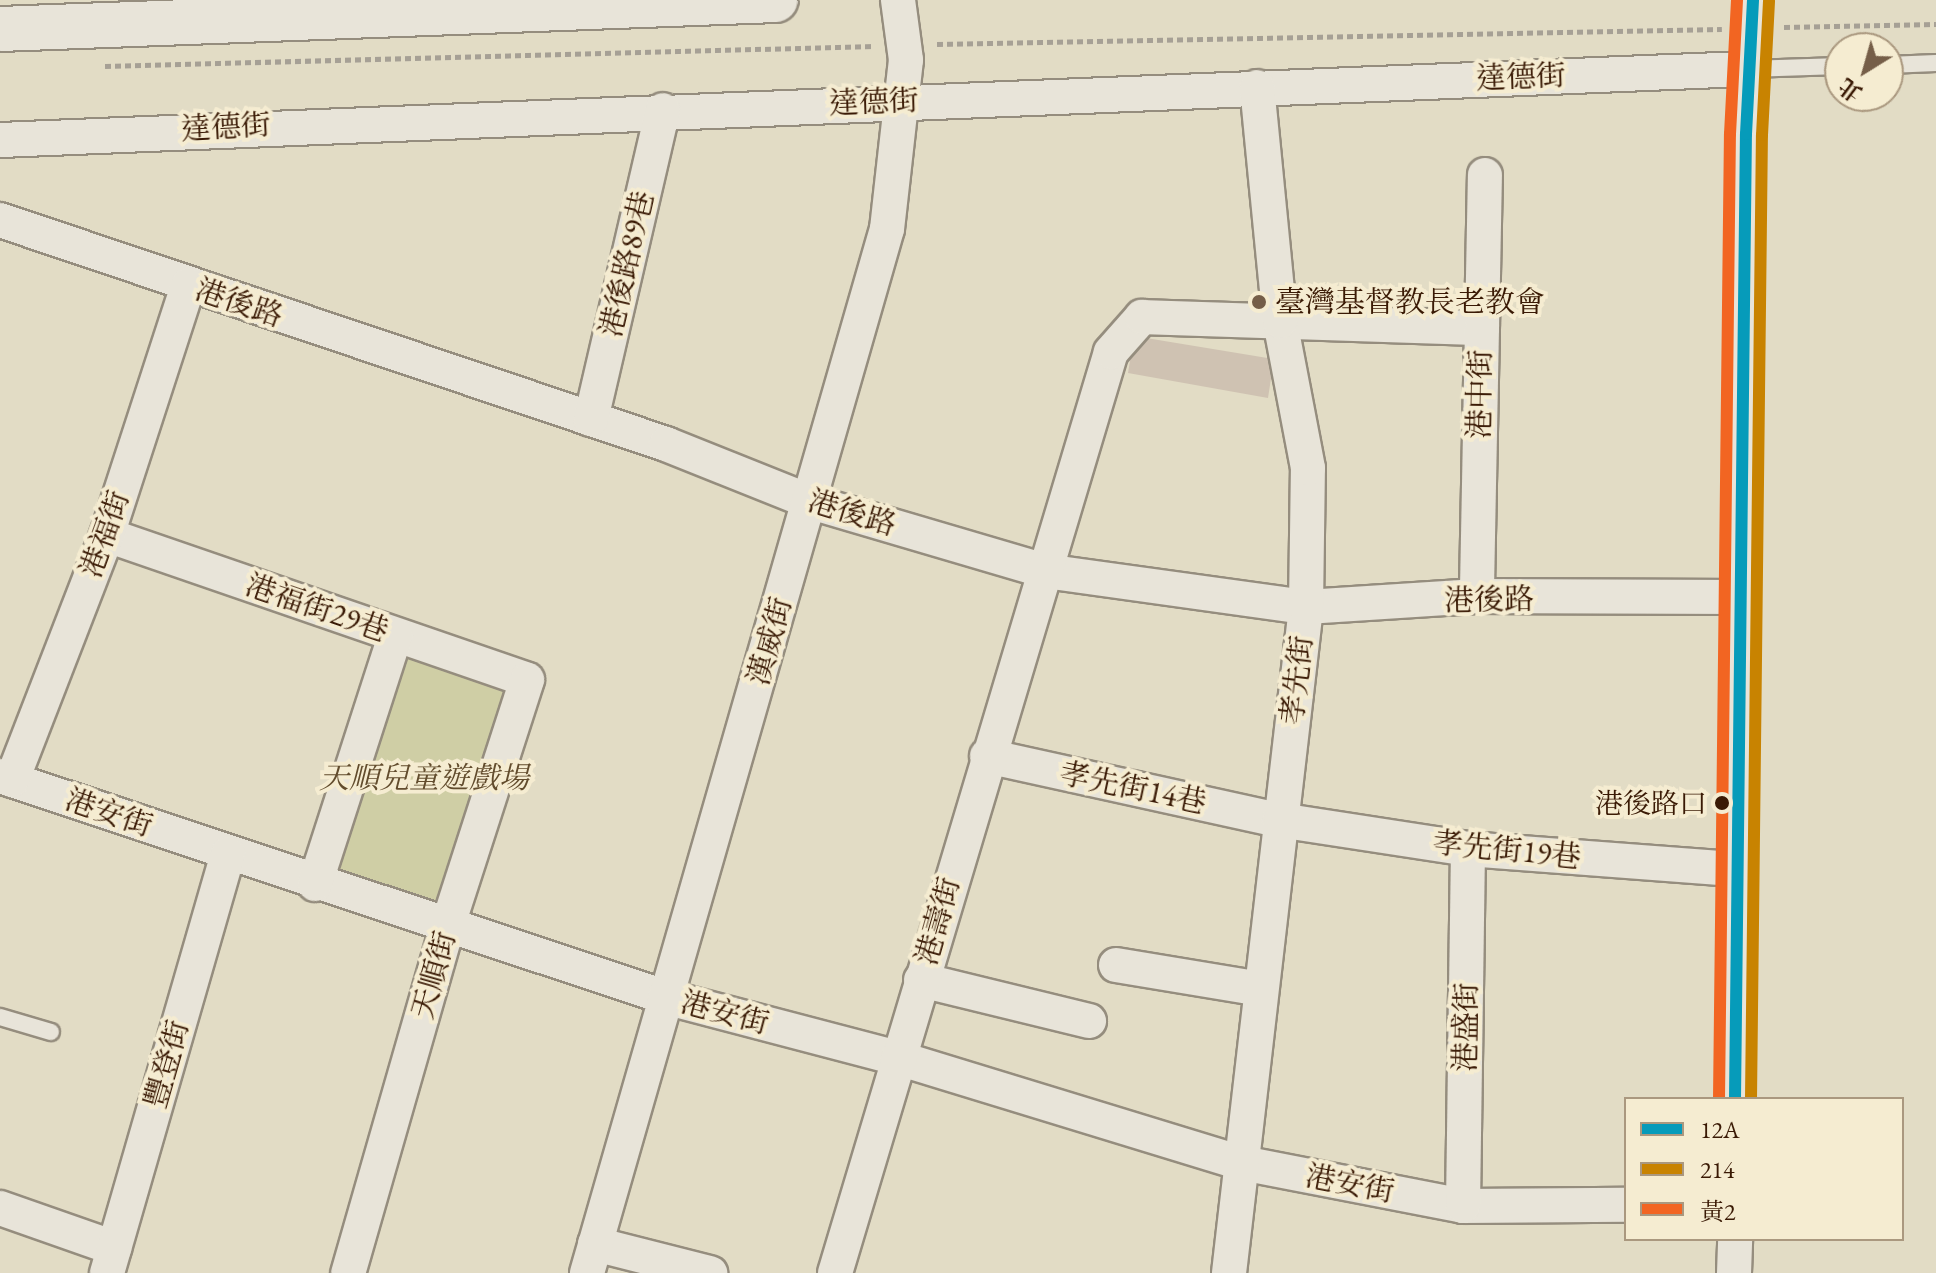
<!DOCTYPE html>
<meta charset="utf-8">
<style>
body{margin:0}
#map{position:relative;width:1936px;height:1273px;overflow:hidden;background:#e2dcc5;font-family:"EB Garamond","Noto Serif TC",serif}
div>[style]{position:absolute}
.green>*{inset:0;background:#cfcea5}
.building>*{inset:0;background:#cfc2b2}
.path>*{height:5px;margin-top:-2.5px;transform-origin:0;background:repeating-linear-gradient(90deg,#a6a095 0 6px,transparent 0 10px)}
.roads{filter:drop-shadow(2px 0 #958d7e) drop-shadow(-2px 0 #958d7e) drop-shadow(0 2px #958d7e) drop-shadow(0 -2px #958d7e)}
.lane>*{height:16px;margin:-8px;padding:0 8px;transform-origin:8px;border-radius:8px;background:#e8e4d9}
.street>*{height:34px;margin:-17px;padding:0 17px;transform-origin:17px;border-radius:17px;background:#e8e4d9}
.secondary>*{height:44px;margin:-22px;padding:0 22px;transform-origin:22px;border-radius:22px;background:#e8e4d9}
.bus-1>*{height:12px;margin:-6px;padding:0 6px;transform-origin:6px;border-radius:6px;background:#069bba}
.bus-2>*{height:12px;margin:-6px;padding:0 6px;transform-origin:6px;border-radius:6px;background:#c88301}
.bus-3>*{height:12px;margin:-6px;padding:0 6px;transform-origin:6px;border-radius:6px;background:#f26522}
.dots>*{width:22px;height:22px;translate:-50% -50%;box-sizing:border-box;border:4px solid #f5ecd1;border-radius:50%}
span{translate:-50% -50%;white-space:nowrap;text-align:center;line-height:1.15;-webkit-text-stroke:8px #f5ecd1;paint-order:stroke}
.bus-label{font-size:28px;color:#3a1a05}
.right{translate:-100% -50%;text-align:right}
.street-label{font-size:30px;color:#3a1a05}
.poi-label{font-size:30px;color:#3a1a05}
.left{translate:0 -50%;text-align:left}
.park-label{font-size:30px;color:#624c2d;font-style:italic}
.legend{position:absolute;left:1624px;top:1097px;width:280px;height:144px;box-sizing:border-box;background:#f5ecd1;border:2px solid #aa987f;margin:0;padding:10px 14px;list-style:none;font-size:24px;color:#3a1a05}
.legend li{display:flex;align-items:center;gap:16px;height:40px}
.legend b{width:40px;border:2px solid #aa987f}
.north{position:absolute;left:1824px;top:32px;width:80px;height:80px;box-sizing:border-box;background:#f5ecd1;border:2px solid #aa987f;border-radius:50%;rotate:217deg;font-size:22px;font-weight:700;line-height:32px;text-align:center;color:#3a1a05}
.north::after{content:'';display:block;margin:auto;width:28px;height:36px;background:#755e48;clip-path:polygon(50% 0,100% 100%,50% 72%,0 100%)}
</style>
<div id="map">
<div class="green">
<div style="clip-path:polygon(397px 651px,517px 689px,450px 905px,330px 868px)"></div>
</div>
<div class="building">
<div style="clip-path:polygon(1134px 336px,1274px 359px,1268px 398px,1128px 373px)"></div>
</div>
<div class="path">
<div style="left:1784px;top:27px;width:152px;rotate:-1.1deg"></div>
<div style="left:937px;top:44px;width:785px;rotate:-1.09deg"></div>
<div style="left:105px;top:66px;width:770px;rotate:-1.49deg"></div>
</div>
<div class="roads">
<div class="lane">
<div style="left:1888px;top:65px;width:48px;rotate:-2.4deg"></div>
<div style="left:1748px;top:69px;width:92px;rotate:-1.9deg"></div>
<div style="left:0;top:1017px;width:53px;rotate:16.4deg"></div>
</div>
<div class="street">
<div style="left:0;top:140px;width:1749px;rotate:-2.33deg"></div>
<div style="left:0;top:220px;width:703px;rotate:18.59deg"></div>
<div style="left:666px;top:444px;width:156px;rotate:21.8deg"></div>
<div style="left:811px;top:502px;width:244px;rotate:16.4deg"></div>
<div style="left:1045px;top:571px;width:263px;rotate:7.9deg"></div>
<div style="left:1306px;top:607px;width:171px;rotate:-3.7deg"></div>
<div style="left:1477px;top:596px;width:265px;rotate:0.2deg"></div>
<div style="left:1482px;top:328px;width:153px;rotate:-88.9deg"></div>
<div style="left:591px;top:419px;width:317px;rotate:-76.9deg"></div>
<div style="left:107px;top:535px;width:444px;rotate:19deg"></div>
<div style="left:527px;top:680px;width:257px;rotate:107.9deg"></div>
<div style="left:448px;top:925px;width:362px;rotate:106deg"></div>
<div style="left:987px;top:756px;width:299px;rotate:12.4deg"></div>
<div style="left:1279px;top:820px;width:191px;rotate:8.7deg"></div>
<div style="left:1468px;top:849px;width:269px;rotate:4.3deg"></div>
<div style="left:0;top:776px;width:701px;rotate:18.38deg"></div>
<div style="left:665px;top:997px;width:241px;rotate:14.7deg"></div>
<div style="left:898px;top:1058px;width:360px;rotate:17deg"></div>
<div style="left:1242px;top:1163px;width:225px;rotate:11deg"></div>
<div style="left:1463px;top:1206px;width:163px;rotate:-0.4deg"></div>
<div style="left:12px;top:780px;width:263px;rotate:-68.8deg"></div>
<div style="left:107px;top:535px;width:263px;rotate:-72deg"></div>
<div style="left:315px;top:884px;width:261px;rotate:-72.1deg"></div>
<div style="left:1116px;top:965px;width:147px;rotate:9.4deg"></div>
<div style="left:921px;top:980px;width:173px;rotate:13.7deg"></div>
<div style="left:1735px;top:1099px;width:965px;rotate:-89.35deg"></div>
<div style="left:1746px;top:134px;width:134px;rotate:-87deg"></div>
<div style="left:1463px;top:1206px;width:357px;rotate:-89.2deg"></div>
<div style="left:0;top:1208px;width:121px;rotate:19.3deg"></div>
<div style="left:595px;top:1244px;width:119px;rotate:14.2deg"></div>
<div style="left:107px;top:1273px;width:436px;rotate:-73.9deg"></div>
<div style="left:587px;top:1273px;width:1086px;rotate:-73.97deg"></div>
<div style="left:887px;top:229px;width:170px;rotate:-83.6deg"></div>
<div style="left:906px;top:60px;width:61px;rotate:-97.6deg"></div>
<div style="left:835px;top:1273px;width:961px;rotate:-73.32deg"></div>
<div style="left:1111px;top:352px;width:47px;rotate:-48.5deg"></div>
<div style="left:1142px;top:317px;width:340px;rotate:1.9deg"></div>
<div style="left:1482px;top:328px;width:268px;rotate:91.1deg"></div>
<div style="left:1229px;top:1273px;width:670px;rotate:-83.4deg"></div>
<div style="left:1306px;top:607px;width:139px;rotate:-89.2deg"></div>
<div style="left:1308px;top:468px;width:150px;rotate:-100.8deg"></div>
<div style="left:1280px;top:321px;width:235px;rotate:-95.6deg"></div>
<div style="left:1734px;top:1273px;width:34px;rotate:-88deg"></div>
</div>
<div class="secondary">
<div style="left:0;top:29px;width:776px;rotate:-2.14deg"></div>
</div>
</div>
<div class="bus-1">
<div style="left:1735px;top:1099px;width:965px;rotate:-89.35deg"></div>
<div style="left:1746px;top:134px;width:134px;rotate:-87deg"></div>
</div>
<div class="bus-2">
<div style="left:1751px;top:1099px;width:964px;rotate:-89.35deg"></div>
<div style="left:1762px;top:135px;width:134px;rotate:-87deg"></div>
</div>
<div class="bus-3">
<div style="left:1719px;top:1099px;width:965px;rotate:-89.35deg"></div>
<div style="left:1730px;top:134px;width:134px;rotate:-87deg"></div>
</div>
<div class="dots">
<div style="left:1259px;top:302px;background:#755e48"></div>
<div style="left:1722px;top:803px;background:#3a1a05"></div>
</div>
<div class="bus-label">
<span class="right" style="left:1707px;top:803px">港後路口</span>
</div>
<div class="street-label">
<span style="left:1521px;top:77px;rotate:-2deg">達德街</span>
<span style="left:874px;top:102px;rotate:-2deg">達德街</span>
<span style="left:226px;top:127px;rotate:-3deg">達德街</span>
<span style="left:627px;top:264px;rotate:-77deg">港後路89巷</span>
<span style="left:239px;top:303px;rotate:19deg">港後路</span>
<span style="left:1480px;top:394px;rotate:-89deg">港中街</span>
<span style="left:852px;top:513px;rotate:17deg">港後路</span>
<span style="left:105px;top:534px;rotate:-70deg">港福街</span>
<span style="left:1489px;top:600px;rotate:-1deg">港後路</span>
<span style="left:317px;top:608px;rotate:19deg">港福街29巷</span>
<span style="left:770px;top:641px;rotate:-74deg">漢威街</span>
<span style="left:1297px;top:680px;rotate:-83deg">孝先街</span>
<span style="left:1133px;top:788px;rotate:12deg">孝先街14巷</span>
<span style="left:109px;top:813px;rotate:19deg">港安街</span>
<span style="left:1507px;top:850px;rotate:6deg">孝先街19巷</span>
<span style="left:938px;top:921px;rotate:-74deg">港壽街</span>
<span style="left:434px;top:975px;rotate:-74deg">天順街</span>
<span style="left:725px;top:1013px;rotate:15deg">港安街</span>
<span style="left:1466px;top:1027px;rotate:-89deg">港盛街</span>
<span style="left:167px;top:1064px;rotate:-74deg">豐登街</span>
<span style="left:1350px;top:1184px;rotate:11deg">港安街</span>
</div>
<div class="poi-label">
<span class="left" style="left:1275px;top:302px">臺灣基督教長老教會</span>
</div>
<div class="park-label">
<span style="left:424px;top:778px">天順兒童遊戲場</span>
</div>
<ul class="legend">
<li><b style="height:10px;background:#069bba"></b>12A</li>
<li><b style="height:10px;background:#c88301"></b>214</li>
<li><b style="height:10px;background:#f26522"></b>黃2</li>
</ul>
<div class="north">北</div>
</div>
